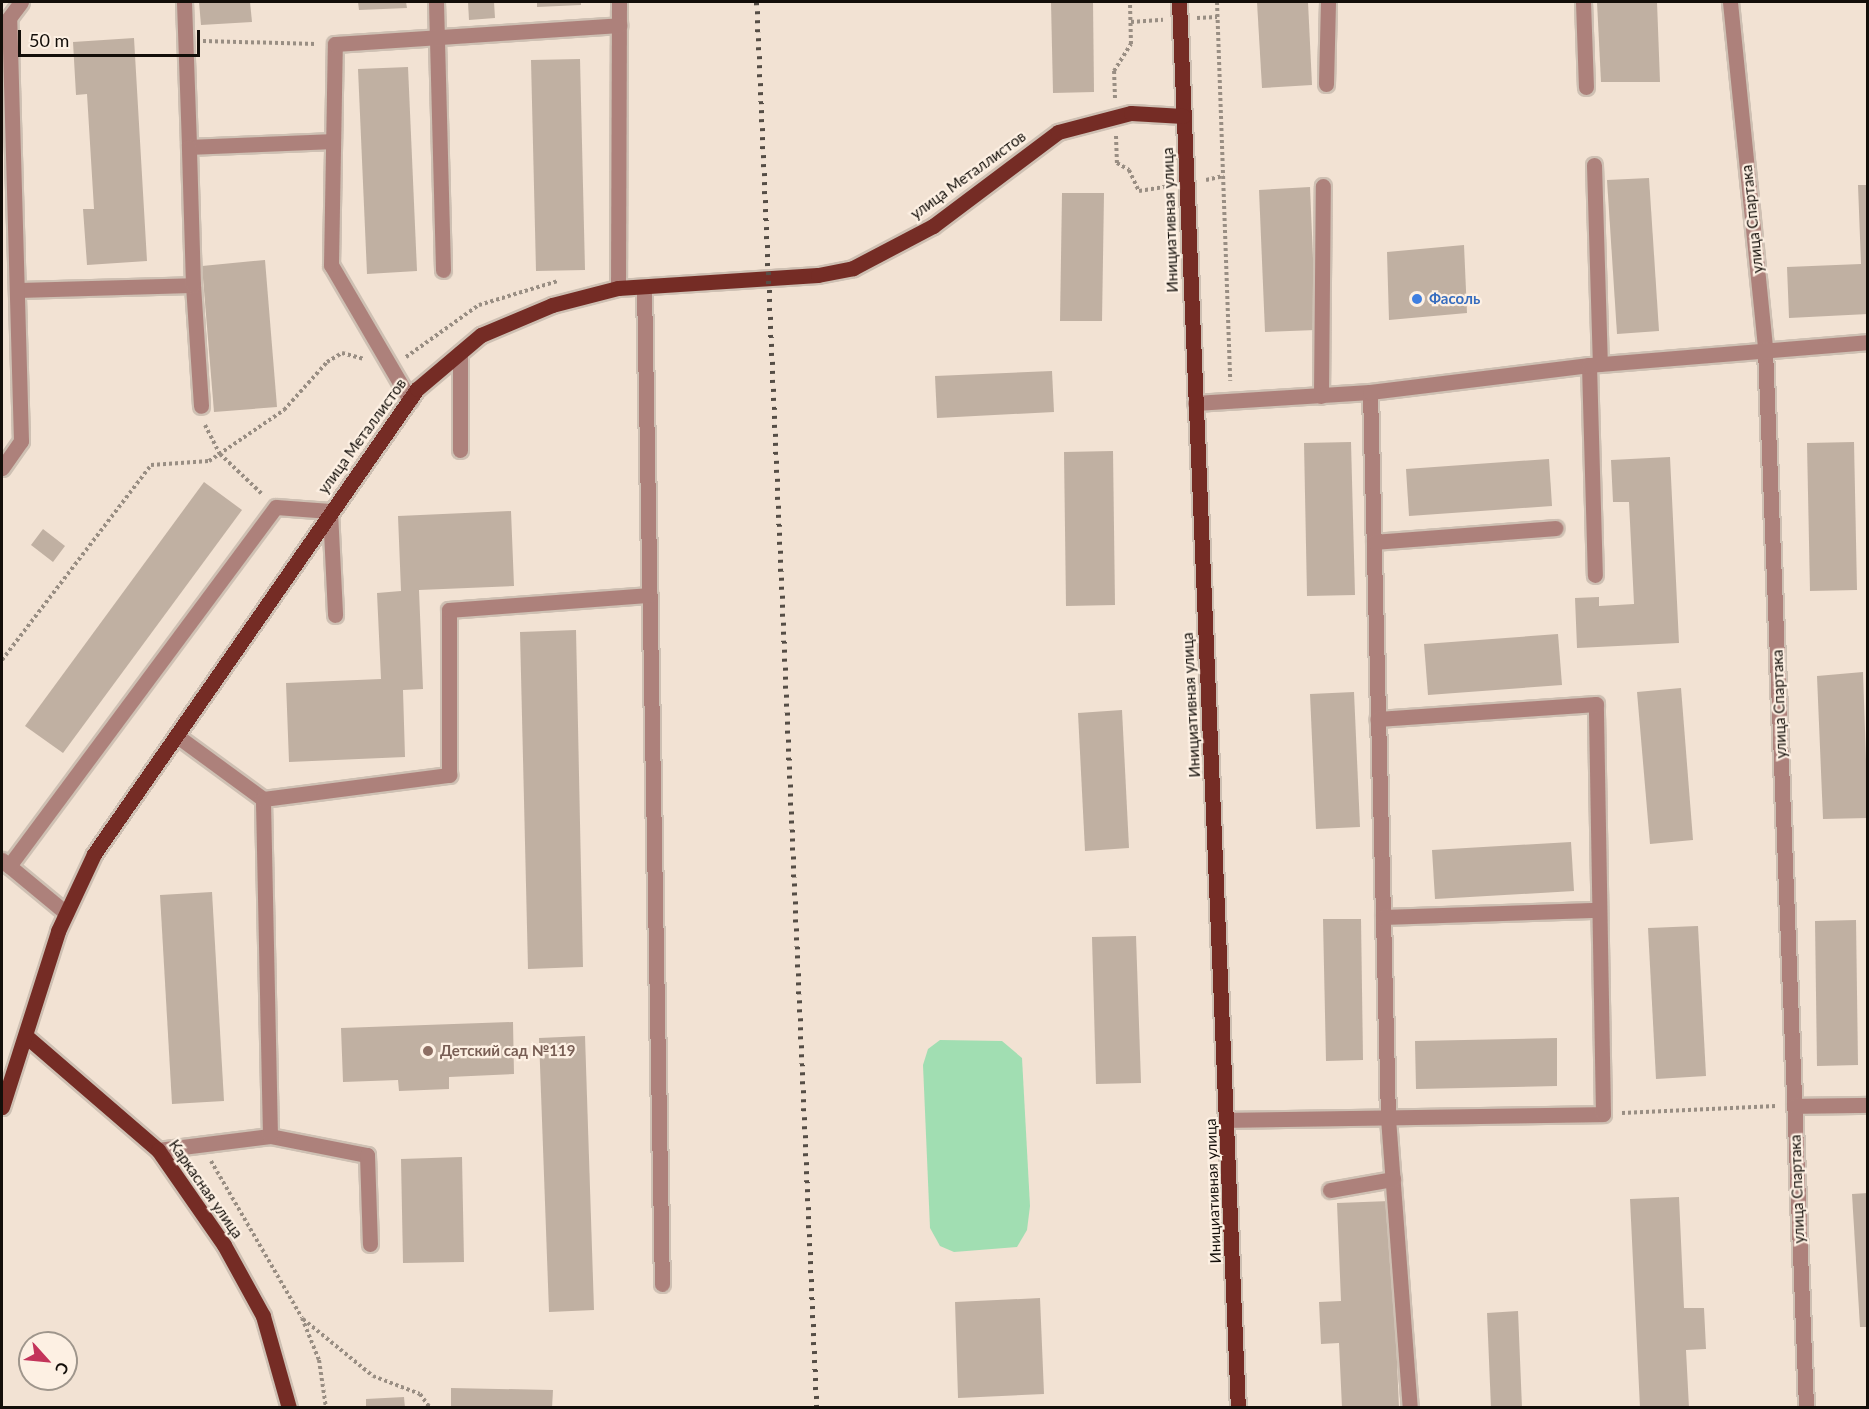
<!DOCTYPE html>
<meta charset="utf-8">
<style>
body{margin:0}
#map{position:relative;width:1869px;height:1409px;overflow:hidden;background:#f2e2d3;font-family:Lato,sans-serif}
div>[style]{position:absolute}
.green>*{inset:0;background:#a1deb2}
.building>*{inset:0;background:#c0b0a2}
.path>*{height:4px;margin-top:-2px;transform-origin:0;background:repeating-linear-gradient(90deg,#998e83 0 3px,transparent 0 6px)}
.roads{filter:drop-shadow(2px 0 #cec0b3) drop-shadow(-2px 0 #cec0b3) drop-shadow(0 2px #cec0b3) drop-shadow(0 -2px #cec0b3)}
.minor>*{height:15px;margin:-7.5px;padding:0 7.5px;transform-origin:7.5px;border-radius:7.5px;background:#ad817b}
.major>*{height:15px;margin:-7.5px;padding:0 7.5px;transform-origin:7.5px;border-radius:7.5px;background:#752c25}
.rail>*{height:4.5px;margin-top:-2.25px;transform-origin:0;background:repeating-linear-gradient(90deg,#554d45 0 3px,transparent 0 9px)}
.dots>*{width:16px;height:16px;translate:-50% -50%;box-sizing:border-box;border:3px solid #fdf0e3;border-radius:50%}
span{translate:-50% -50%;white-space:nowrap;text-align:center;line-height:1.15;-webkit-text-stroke:4.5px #fdf0e3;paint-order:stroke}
.street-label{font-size:15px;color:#130e09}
.shop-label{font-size:15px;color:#366cbe;font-weight:700}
.left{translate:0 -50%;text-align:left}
.education-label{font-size:15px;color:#785e54;font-weight:700}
.frame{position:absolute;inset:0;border:3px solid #130e09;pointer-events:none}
.north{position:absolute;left:18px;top:1331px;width:60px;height:60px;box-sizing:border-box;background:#fdf0e3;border:2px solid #9f968c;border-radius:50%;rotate:117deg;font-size:16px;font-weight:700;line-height:24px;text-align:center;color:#130e09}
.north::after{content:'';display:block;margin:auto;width:21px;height:27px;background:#c3345a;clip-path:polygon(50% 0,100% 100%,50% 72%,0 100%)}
.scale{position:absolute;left:18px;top:30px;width:182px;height:27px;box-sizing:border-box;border:3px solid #130e09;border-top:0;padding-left:8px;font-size:18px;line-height:21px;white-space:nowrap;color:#130e09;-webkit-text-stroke:4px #fdf0e3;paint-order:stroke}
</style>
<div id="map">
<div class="green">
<div style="clip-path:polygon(940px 1040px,1002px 1041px,1022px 1058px,1030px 1206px,1027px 1230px,1017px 1247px,954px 1252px,940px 1246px,930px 1228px,923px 1065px,928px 1049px)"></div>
</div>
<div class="building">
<div style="clip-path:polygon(199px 2px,250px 2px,252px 22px,201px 25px)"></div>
<div style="clip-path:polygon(358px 2px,406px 2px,407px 8px,359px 10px)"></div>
<div style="clip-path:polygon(468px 2px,494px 2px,495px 18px,469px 20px)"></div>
<div style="clip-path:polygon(537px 2px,581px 2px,581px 5px,537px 7px)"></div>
<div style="clip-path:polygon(1051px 2px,1093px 2px,1094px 92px,1053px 93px)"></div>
<div style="clip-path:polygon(1257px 2px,1308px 2px,1312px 85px,1262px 88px)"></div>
<div style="clip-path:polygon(1597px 2px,1657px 2px,1660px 82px,1601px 82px)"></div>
<div style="clip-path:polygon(134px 38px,147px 261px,87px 265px,83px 209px,94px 209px,87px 94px,76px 95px,73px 42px)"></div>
<div style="clip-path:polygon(580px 59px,585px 270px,536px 271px,531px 60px)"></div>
<div style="clip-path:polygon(408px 67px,417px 271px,367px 274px,358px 69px)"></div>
<div style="clip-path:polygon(1649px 178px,1659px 331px,1617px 334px,1607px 180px)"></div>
<div style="clip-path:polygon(1858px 185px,1868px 185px,1868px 314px,1789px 318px,1787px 267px,1861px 264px)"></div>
<div style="clip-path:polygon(1310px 187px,1316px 330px,1265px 332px,1259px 190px)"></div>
<div style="clip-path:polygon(1062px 193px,1104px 193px,1102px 321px,1060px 321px)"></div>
<div style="clip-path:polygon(1464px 245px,1467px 313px,1389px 320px,1387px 252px)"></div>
<div style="clip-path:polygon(265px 260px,277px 407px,214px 412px,202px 266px)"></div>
<div style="clip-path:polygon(1052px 371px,1054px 412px,937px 418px,935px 376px)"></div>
<div style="clip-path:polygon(1351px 442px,1355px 595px,1307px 596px,1304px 443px)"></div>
<div style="clip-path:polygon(1854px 442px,1857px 590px,1810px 591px,1807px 443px)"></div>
<div style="clip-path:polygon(1113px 451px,1115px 605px,1066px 606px,1064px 452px)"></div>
<div style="clip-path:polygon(1670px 457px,1679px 643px,1577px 648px,1575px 598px,1599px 597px,1599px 606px,1634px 604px,1629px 502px,1613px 502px,1611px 460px)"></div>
<div style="clip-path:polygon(1549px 459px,1552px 506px,1409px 516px,1406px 469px)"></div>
<div style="clip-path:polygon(204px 482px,242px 510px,63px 753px,25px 726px)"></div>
<div style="clip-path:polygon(511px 511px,514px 586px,419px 590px,423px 689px,403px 690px,405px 757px,289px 762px,286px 683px,381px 679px,377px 593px,401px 591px,398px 516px)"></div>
<div style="clip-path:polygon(43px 529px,65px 546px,53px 562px,31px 545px)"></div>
<div style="clip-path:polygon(576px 630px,583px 967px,528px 969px,520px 632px)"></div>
<div style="clip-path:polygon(1558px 634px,1562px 685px,1428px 695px,1424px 644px)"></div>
<div style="clip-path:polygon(1863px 672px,1868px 818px,1823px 819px,1817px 676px)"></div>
<div style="clip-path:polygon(1681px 688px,1693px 840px,1650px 844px,1637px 692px)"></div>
<div style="clip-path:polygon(1354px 692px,1360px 827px,1316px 829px,1310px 694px)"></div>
<div style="clip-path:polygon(1122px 710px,1129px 848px,1085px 851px,1078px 713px)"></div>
<div style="clip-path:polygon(1571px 842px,1574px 891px,1435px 899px,1432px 850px)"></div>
<div style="clip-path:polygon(212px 892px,224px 1101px,172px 1104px,160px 895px)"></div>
<div style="clip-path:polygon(1323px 919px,1361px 919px,1363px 1060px,1326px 1061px)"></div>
<div style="clip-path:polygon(1856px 920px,1858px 1065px,1817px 1066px,1815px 921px)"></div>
<div style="clip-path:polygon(1698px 926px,1706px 1076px,1656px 1079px,1648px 928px)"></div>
<div style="clip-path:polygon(1136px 936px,1141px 1083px,1096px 1084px,1092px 937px)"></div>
<div style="clip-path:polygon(513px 1022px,514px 1074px,449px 1077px,449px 1089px,399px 1091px,398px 1080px,343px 1082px,341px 1028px)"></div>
<div style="clip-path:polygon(585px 1036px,594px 1310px,549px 1312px,539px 1038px)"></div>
<div style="clip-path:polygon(1557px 1038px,1557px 1086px,1416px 1089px,1415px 1041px)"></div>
<div style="clip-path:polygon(462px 1157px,464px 1262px,403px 1263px,401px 1159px)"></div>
<div style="clip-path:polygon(1868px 1193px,1868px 1327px,1860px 1327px,1852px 1194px)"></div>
<div style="clip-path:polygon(1679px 1197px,1684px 1308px,1704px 1308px,1706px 1349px,1686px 1350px,1689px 1408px,1640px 1408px,1630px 1199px)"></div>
<div style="clip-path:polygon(1390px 1201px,1399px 1408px,1342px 1408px,1339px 1343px,1321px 1344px,1319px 1302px,1341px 1301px,1337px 1203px)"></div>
<div style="clip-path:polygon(1040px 1298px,1044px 1394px,958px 1398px,955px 1302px)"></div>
<div style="clip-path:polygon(1518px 1311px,1522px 1408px,1491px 1408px,1487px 1313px)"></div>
<div style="clip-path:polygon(451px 1388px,553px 1390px,552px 1408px,451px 1408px)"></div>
<div style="clip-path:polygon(404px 1397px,405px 1408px,366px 1408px,366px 1399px)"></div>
</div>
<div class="path">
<div style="left:1217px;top:2px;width:379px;rotate:88deg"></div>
<div style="left:1197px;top:18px;width:20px;rotate:-3deg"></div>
<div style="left:1131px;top:22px;width:32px;rotate:-4deg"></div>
<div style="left:203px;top:41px;width:113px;rotate:1.5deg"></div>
<div style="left:1115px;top:98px;width:27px;rotate:-92deg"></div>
<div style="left:1114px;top:71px;width:32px;rotate:-58deg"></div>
<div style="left:1131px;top:44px;width:42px;rotate:-91.4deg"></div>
<div style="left:1116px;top:136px;width:27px;rotate:88deg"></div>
<div style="left:1117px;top:163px;width:14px;rotate:30deg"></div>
<div style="left:1129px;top:170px;width:23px;rotate:65deg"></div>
<div style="left:1139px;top:191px;width:30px;rotate:-9deg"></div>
<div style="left:1206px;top:180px;width:18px;rotate:-13deg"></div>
<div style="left:406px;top:357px;width:90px;rotate:-35.5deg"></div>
<div style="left:479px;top:305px;width:83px;rotate:-16.9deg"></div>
<div style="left:205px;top:425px;width:33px;rotate:63deg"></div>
<div style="left:220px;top:454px;width:58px;rotate:43.6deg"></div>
<div style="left:2px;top:660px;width:245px;rotate:-52.6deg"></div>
<div style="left:151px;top:465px;width:58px;rotate:-3.9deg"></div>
<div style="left:209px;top:461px;width:91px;rotate:-34.2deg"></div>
<div style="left:284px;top:410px;width:64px;rotate:-48.1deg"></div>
<div style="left:327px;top:362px;width:17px;rotate:-31deg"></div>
<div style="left:342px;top:353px;width:23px;rotate:15deg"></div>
<div style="left:1622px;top:1113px;width:154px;rotate:-2.6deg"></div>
<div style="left:211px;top:1161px;width:181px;rotate:59.9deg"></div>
<div style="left:302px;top:1318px;width:45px;rotate:68deg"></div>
<div style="left:319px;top:1360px;width:49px;rotate:81.7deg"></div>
<div style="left:303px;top:1319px;width:90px;rotate:39.2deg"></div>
<div style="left:373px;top:1376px;width:50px;rotate:21deg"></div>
<div style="left:420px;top:1394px;width:17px;rotate:54deg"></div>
</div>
<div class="roads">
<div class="minor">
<div style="left:184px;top:2px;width:145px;rotate:88deg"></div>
<div style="left:189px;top:147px;width:144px;rotate:-2.4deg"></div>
<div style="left:436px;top:2px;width:268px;rotate:88.5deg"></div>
<div style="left:1583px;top:2px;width:85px;rotate:88deg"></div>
<div style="left:1730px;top:2px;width:349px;rotate:84.2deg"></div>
<div style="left:1765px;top:349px;width:1060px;rotate:87.78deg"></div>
<div style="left:1326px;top:84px;width:82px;rotate:-88.6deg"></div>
<div style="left:1594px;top:165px;width:199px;rotate:88.3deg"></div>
<div style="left:193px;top:285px;width:121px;rotate:86.2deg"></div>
<div style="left:644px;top:287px;width:997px;rotate:88.97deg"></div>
<div style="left:618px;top:288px;width:286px;rotate:-89.8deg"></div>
<div style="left:17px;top:290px;width:176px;rotate:-1.6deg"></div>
<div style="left:193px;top:285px;width:138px;rotate:-91.7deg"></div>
<div style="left:1589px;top:365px;width:210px;rotate:88.4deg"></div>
<div style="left:1370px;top:392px;width:726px;rotate:88.58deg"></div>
<div style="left:1388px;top:1118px;width:291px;rotate:85.7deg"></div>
<div style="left:1321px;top:396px;width:210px;rotate:-89.5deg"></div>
<div style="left:410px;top:400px;width:156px;rotate:-120.3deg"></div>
<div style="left:331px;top:265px;width:221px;rotate:-89deg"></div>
<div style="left:335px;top:44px;width:285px;rotate:-3.8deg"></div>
<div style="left:1195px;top:403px;width:175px;rotate:-3.6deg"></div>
<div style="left:1370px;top:392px;width:221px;rotate:-7deg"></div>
<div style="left:1589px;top:365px;width:280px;rotate:-4.7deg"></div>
<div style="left:460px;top:450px;width:97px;rotate:-90deg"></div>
<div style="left:2px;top:468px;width:33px;rotate:-55deg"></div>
<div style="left:21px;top:441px;width:423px;rotate:-91.6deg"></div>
<div style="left:9px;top:18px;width:20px;rotate:-53deg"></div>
<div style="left:1374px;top:542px;width:182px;rotate:-4.4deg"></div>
<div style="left:177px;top:736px;width:107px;rotate:36.2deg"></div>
<div style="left:2px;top:860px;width:83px;rotate:39.6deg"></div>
<div style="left:9px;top:866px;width:447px;rotate:-53.4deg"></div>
<div style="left:276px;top:507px;width:54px;rotate:4.2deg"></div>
<div style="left:330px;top:511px;width:104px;rotate:87.2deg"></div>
<div style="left:1383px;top:917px;width:216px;rotate:-1.9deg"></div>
<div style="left:1794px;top:1106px;width:74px;rotate:-0.8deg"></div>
<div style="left:1228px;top:1120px;width:375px;rotate:-0.9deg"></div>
<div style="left:1603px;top:1114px;width:410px;rotate:-91deg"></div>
<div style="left:1596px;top:704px;width:219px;rotate:176.1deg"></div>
<div style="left:270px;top:1136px;width:99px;rotate:11.1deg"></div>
<div style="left:367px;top:1155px;width:89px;rotate:88.1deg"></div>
<div style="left:158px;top:1150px;width:113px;rotate:-7.1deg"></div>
<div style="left:270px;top:1136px;width:337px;rotate:-91.2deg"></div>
<div style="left:263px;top:799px;width:188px;rotate:-7.4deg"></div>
<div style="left:449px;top:775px;width:165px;rotate:-90deg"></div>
<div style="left:449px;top:610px;width:201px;rotate:-4.3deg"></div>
<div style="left:1330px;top:1190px;width:64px;rotate:-9.9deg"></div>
</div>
<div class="major">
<div style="left:1179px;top:2px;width:1407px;rotate:87.6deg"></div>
<div style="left:27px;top:1037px;width:173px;rotate:40.8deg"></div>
<div style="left:158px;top:1150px;width:116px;rotate:55.2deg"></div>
<div style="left:224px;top:1245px;width:81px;rotate:61.2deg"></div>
<div style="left:263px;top:1316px;width:96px;rotate:74.2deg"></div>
<div style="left:2px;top:1107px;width:185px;rotate:-72.3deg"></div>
<div style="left:58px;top:931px;width:85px;rotate:-64.9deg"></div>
<div style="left:94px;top:854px;width:566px;rotate:-55.22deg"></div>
<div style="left:417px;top:389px;width:84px;rotate:-40.2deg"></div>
<div style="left:481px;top:335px;width:77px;rotate:-22.9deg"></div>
<div style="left:552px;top:305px;width:68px;rotate:-14.4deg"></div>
<div style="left:618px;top:288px;width:200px;rotate:-3.7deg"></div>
<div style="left:818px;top:275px;width:36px;rotate:-11deg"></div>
<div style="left:853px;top:268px;width:90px;rotate:-27.7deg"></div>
<div style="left:933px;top:226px;width:156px;rotate:-36.9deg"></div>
<div style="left:1058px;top:132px;width:75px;rotate:-14.6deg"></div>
<div style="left:1131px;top:113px;width:52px;rotate:3.3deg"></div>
</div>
</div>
<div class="rail">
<div style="left:757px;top:2px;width:1407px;rotate:87.56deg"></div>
</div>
<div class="dots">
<div style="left:1417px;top:299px;background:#3f7fe0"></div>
<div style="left:428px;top:1051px;background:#8d6e63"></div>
</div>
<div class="street-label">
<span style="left:968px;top:175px;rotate:-36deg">улица Металлистов</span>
<span style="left:1752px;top:219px;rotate:-96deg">улица Спартака</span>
<span style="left:1170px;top:220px;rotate:-92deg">Инициативная улица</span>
<span style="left:362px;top:436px;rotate:-54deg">улица Металлистов</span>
<span style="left:1779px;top:704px;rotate:-92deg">улица Спартака</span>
<span style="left:1191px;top:705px;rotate:-93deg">Инициативная улица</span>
<span style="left:206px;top:1189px;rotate:55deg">Каркасная улица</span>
<span style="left:1797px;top:1189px;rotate:-92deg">улица Спартака</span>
<span style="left:1213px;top:1191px;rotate:-92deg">Инициативная улица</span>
</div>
<div class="shop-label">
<span class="left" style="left:1429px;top:299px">Фасоль</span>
</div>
<div class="education-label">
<span class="left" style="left:440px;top:1051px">Детский сад №119</span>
</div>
<div class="frame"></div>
<div class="north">С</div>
<div class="scale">50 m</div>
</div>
